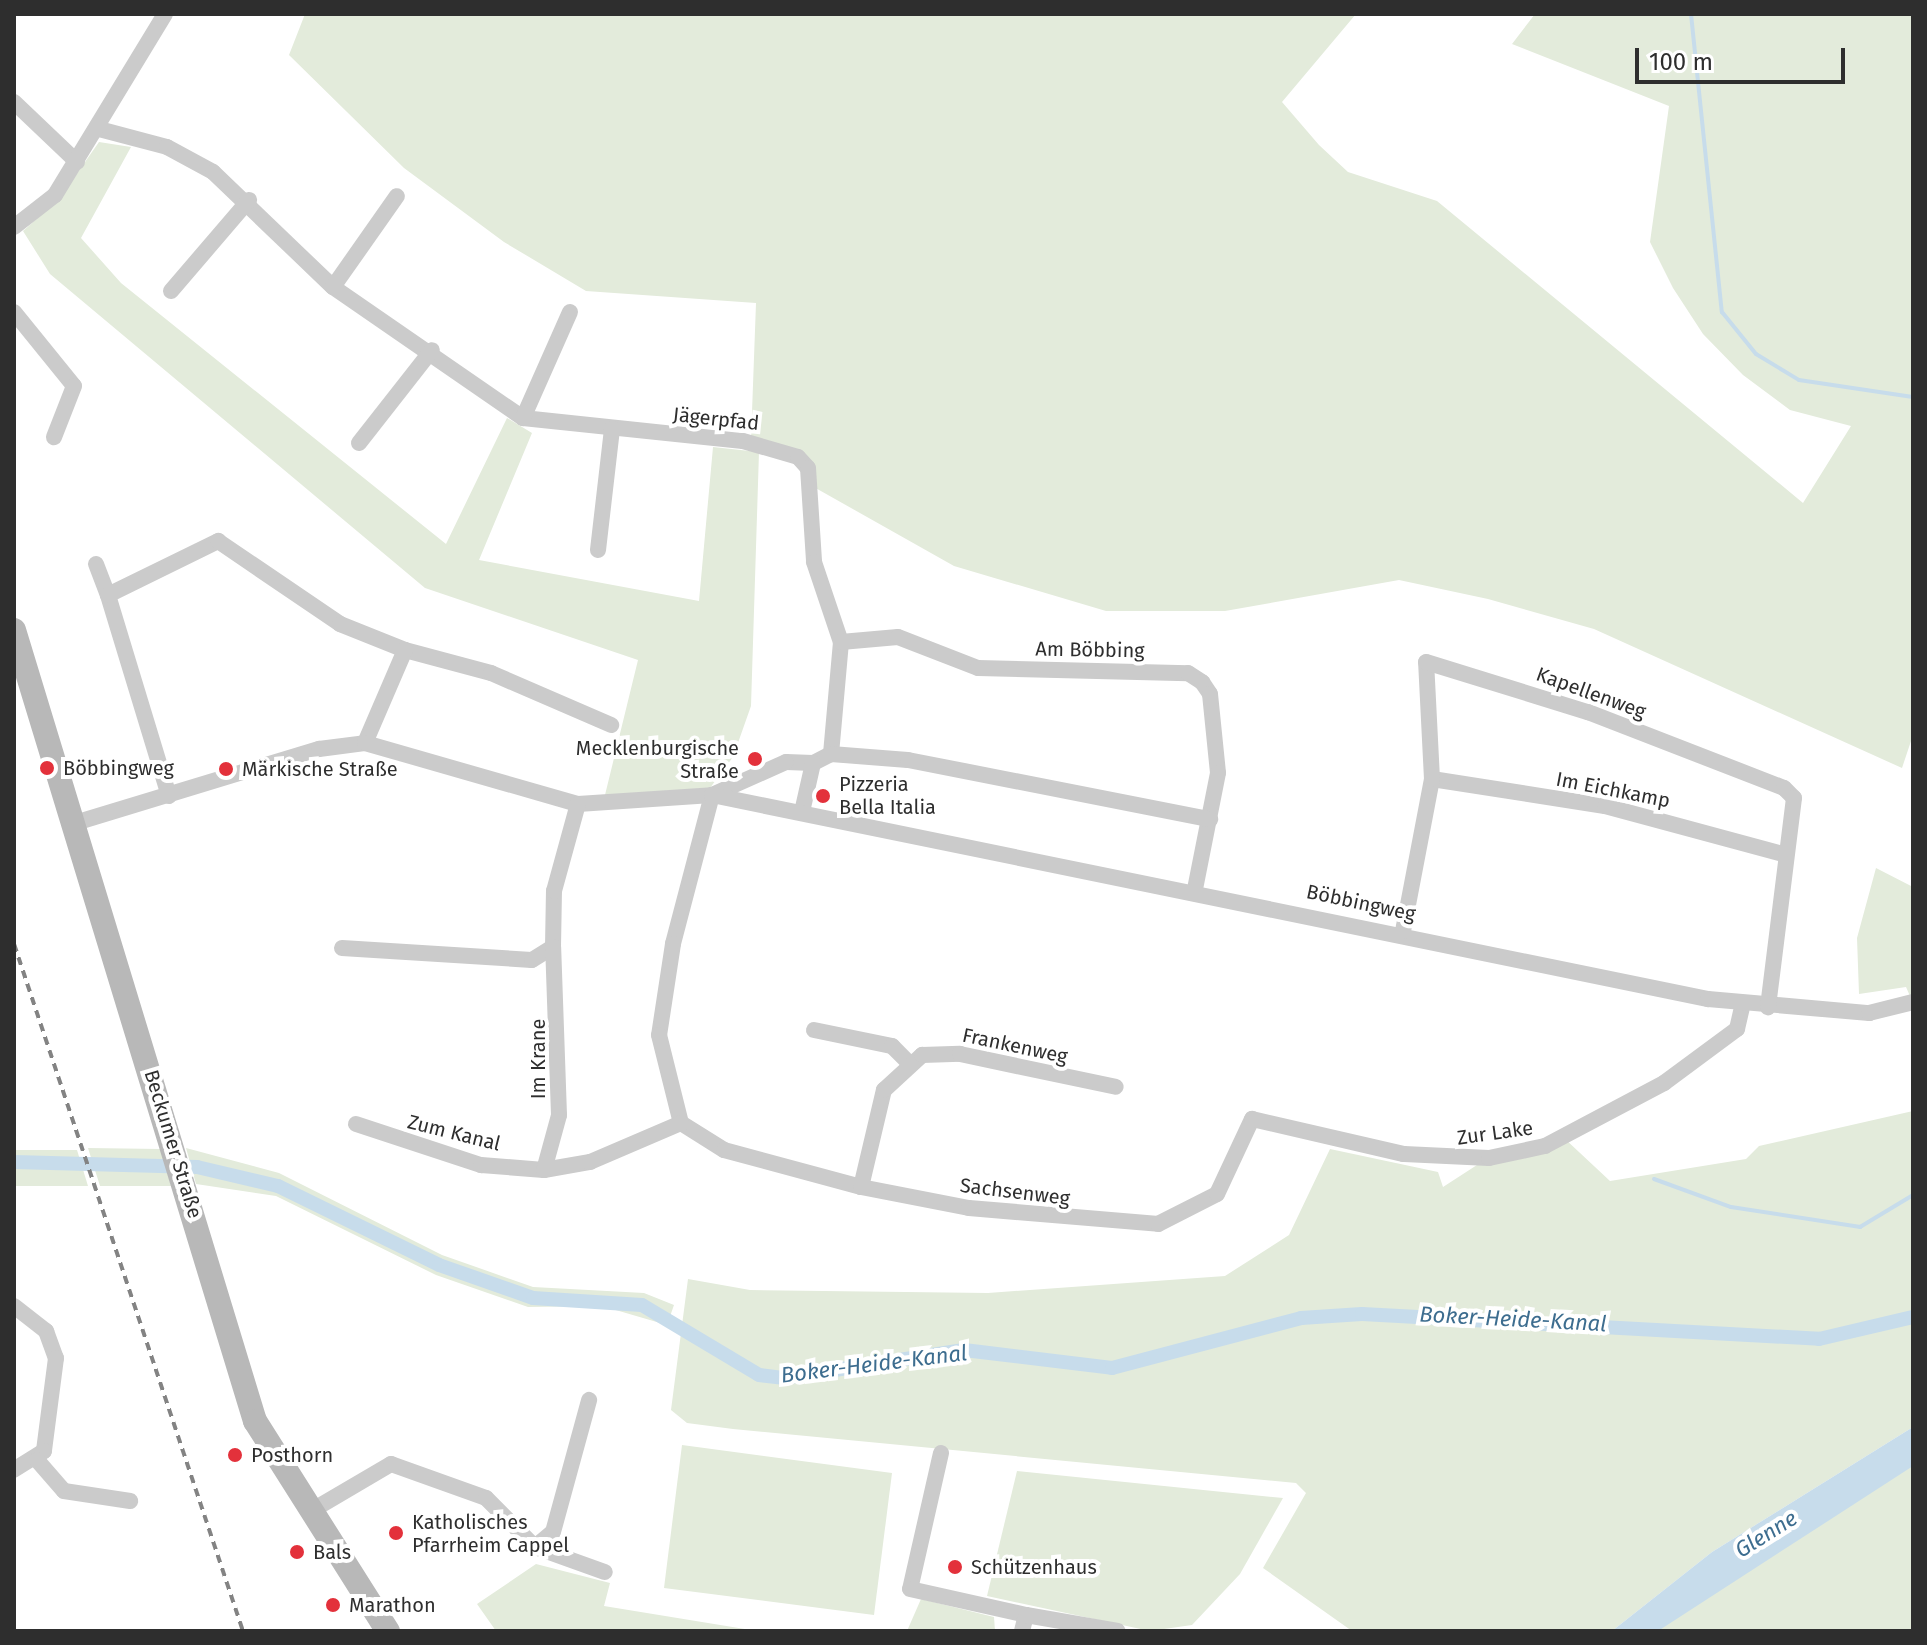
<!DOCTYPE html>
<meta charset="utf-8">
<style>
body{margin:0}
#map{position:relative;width:1927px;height:1645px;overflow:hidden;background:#fff;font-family:"Fira Sans",sans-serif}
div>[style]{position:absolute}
.green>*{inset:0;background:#e3ebdb}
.water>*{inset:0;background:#c7dceb}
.stream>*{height:4px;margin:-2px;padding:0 2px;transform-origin:2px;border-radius:2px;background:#c7dceb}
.canal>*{height:14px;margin:-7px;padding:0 7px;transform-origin:7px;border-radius:7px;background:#c7dceb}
.street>*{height:16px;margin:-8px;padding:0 8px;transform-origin:8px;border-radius:8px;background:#cbcbcb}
.secondary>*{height:24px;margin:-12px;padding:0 12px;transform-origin:12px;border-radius:12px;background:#b8b8b8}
.rail>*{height:4px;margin-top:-2px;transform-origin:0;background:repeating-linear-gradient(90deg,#838383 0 8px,transparent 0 14px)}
.dots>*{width:22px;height:22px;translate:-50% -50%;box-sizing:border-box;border:4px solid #fff;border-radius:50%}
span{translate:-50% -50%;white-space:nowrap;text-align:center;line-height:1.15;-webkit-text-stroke:8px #fff;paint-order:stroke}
.street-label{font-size:20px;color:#2e2e2e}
.poi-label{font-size:20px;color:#2e2e2e}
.right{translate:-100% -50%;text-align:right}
.left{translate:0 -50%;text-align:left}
.water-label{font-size:22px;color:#3d6d8f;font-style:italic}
.frame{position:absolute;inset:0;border:16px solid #2e2e2e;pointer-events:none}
.scale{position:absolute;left:1635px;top:48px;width:210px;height:36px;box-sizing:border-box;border:4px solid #2e2e2e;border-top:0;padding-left:10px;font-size:24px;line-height:28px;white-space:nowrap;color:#2e2e2e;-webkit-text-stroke:6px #fff;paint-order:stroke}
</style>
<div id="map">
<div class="green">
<div style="clip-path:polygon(305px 14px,1356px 14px,1282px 102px,1319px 145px,1348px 172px,1437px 201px,1803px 503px,1851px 426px,1790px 410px,1743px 375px,1703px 334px,1673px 288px,1650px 242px,1669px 106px,1512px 44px,1535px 14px,1913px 14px,1913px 735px,1902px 768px,1594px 629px,1488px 599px,1399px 580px,1225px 611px,1106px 611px,954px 566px,812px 486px,798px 456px,751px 439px,756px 303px,586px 291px,504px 242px,404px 168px,289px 55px)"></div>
<div style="clip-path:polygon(99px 142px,131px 147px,81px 238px,121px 283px,446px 544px,507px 418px,532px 433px,479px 560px,699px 601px,713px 447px,759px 452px,751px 706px,733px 757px,710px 788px,605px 795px,638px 660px,425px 588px,50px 274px,23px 231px,59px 199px)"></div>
<div style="clip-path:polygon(1876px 868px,1913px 887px,1913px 1003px,1906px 987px,1859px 994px,1857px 938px)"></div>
<div style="clip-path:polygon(1913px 1111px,1913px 1427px,1712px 1552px,1612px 1631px,1352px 1631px,1263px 1568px,1306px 1493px,1296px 1483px,733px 1429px,687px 1423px,671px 1410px,688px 1279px,750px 1290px,988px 1293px,1225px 1276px,1289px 1235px,1330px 1149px,1438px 1172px,1443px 1187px,1477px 1165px,1564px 1138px,1610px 1181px,1746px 1159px,1759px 1146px)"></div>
<div style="clip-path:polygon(88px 1148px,161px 1149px,171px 1186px,100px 1186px)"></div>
<div style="clip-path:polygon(186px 1148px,279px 1173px,442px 1255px,533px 1287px,644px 1293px,674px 1305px,667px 1325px,602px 1306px,528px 1307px,436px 1275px,276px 1196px,196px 1184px)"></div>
<div style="clip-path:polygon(14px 1150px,77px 1150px,88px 1186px,14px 1186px)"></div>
<div style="clip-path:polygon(682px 1445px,892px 1473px,874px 1615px,664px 1588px)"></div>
<div style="clip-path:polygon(1913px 1453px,1913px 1631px,1633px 1631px)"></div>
<div style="clip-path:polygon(1017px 1471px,1283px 1498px,1240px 1574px,1192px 1625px,1150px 1631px,987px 1596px)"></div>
<div style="clip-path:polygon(536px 1564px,610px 1583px,604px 1606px,757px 1631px,496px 1631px,477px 1604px)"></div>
<div style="clip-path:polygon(921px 1599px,994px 1617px,995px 1631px,907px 1631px)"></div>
</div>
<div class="water">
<div style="clip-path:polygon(1913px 1427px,1913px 1466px,1658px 1631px,1612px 1631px,1712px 1552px)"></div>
</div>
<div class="stream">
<div style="left:1691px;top:14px;width:300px;rotate:84.1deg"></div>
<div style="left:1722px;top:312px;width:54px;rotate:51deg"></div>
<div style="left:1756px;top:354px;width:50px;rotate:31.2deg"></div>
<div style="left:1799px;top:380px;width:115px;rotate:8.5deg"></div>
<div style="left:1654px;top:1179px;width:82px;rotate:20deg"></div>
<div style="left:1731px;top:1207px;width:131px;rotate:8.8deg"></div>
<div style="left:1860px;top:1227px;width:62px;rotate:-31.1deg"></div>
</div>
<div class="canal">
<div style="left:14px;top:1162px;width:183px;rotate:1.6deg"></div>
<div style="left:197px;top:1167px;width:83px;rotate:13.2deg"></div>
<div style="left:278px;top:1186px;width:179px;rotate:26.1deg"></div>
<div style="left:439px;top:1265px;width:100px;rotate:19.3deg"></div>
<div style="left:533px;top:1298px;width:109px;rotate:3.7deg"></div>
<div style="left:642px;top:1305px;width:136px;rotate:30.9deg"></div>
<div style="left:759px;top:1375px;width:24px;rotate:7deg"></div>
<div style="left:783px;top:1378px;width:183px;rotate:-8.8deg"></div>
<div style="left:964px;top:1350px;width:149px;rotate:6.9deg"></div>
<div style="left:1112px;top:1368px;width:196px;rotate:-14.8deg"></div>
<div style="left:1301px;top:1318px;width:61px;rotate:-3.8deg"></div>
<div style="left:1362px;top:1314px;width:458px;rotate:3.1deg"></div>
<div style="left:1819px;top:1339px;width:97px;rotate:-13.2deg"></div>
</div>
<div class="street">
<div style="left:14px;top:102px;width:87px;rotate:43.6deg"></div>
<div style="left:99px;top:129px;width:70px;rotate:14.8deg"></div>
<div style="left:167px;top:147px;width:52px;rotate:28.5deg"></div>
<div style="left:213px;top:172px;width:166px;rotate:43.8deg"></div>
<div style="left:333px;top:287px;width:231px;rotate:34.6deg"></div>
<div style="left:523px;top:418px;width:221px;rotate:6deg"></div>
<div style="left:743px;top:441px;width:57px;rotate:16.2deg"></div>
<div style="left:798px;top:457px;width:15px;rotate:48deg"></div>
<div style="left:808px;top:468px;width:94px;rotate:86.3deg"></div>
<div style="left:814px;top:562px;width:84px;rotate:71.4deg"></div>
<div style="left:841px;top:642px;width:112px;rotate:95.1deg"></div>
<div style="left:831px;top:754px;width:20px;rotate:153deg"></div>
<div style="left:813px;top:763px;width:27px;rotate:-178deg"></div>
<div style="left:786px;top:762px;width:81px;rotate:156deg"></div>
<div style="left:14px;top:227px;width:52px;rotate:-38deg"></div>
<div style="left:55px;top:195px;width:212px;rotate:-58.7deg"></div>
<div style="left:333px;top:287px;width:111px;rotate:-54.9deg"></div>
<div style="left:171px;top:291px;width:120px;rotate:-49.4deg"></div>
<div style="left:14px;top:312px;width:95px;rotate:51deg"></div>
<div style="left:74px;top:386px;width:55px;rotate:111.4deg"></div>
<div style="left:523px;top:418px;width:116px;rotate:-66.1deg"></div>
<div style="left:359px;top:443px;width:118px;rotate:-51.9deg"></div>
<div style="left:598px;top:550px;width:122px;rotate:-83.4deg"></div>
<div style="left:96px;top:564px;width:33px;rotate:69deg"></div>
<div style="left:841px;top:642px;width:57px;rotate:-5deg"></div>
<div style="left:898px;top:637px;width:86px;rotate:21.2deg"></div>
<div style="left:978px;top:668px;width:210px;rotate:1.4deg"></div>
<div style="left:1188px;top:673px;width:17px;rotate:33deg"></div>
<div style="left:1202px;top:682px;width:14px;rotate:56deg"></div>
<div style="left:1210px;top:694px;width:79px;rotate:84.2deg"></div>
<div style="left:1218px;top:773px;width:118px;rotate:101.2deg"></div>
<div style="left:405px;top:650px;width:89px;rotate:15deg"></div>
<div style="left:491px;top:673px;width:131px;rotate:23.4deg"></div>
<div style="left:831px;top:754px;width:77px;rotate:4.5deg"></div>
<div style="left:908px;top:760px;width:308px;rotate:11.1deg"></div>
<div style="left:1432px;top:779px;width:175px;rotate:8.9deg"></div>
<div style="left:1605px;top:806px;width:184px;rotate:15.1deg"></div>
<div style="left:712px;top:795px;width:154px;rotate:104.7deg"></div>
<div style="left:673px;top:944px;width:92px;rotate:98.7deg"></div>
<div style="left:659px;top:1035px;width:91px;rotate:76deg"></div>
<div style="left:681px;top:1123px;width:51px;rotate:32.1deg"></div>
<div style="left:724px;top:1150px;width:142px;rotate:15.1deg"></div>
<div style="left:861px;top:1187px;width:110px;rotate:11deg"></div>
<div style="left:969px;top:1208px;width:190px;rotate:4.8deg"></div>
<div style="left:1158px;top:1224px;width:66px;rotate:-27deg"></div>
<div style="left:1217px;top:1194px;width:83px;rotate:-65deg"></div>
<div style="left:1252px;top:1119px;width:156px;rotate:13deg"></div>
<div style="left:1404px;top:1154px;width:85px;rotate:2.7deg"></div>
<div style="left:1489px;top:1158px;width:57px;rotate:-12.1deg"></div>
<div style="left:1545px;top:1146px;width:135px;rotate:-27.9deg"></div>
<div style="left:1664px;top:1083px;width:91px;rotate:-36.5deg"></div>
<div style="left:1737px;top:1029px;width:26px;rotate:-77deg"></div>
<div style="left:169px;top:796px;width:210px;rotate:-106.9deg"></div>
<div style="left:108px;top:595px;width:123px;rotate:-26.1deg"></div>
<div style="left:218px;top:541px;width:148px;rotate:34.2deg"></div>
<div style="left:340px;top:624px;width:70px;rotate:21.8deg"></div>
<div style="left:405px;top:650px;width:101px;rotate:113.3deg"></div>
<div style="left:802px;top:812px;width:50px;rotate:-77.3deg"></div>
<div style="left:75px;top:823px;width:255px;rotate:-16.9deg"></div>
<div style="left:319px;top:749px;width:46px;rotate:-7.4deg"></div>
<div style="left:365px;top:743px;width:222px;rotate:16deg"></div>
<div style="left:578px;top:804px;width:134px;rotate:-3.8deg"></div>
<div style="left:712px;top:795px;width:1017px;rotate:11.58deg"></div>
<div style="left:1708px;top:999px;width:162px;rotate:5deg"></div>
<div style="left:1869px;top:1013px;width:45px;rotate:-14deg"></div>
<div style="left:1403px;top:931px;width:155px;rotate:-79.2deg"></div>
<div style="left:1432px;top:779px;width:117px;rotate:-92.9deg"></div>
<div style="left:1426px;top:662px;width:170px;rotate:17.2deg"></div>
<div style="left:1588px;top:712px;width:210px;rotate:21.2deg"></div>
<div style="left:1784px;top:788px;width:14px;rotate:45deg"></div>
<div style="left:1794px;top:798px;width:211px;rotate:97.1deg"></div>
<div style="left:342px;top:948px;width:190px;rotate:3.6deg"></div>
<div style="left:532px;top:960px;width:25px;rotate:-32deg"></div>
<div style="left:553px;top:947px;width:56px;rotate:-89deg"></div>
<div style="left:554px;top:891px;width:90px;rotate:-74.6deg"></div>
<div style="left:814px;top:1030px;width:80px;rotate:11.6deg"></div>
<div style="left:892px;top:1046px;width:21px;rotate:45deg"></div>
<div style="left:356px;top:1124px;width:132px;rotate:18.2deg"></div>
<div style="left:481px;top:1165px;width:63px;rotate:4.5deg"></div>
<div style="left:544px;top:1170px;width:47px;rotate:-9.9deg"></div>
<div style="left:590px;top:1162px;width:99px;rotate:-23.2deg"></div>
<div style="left:544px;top:1170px;width:57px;rotate:-74.7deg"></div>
<div style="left:559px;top:1115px;width:168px;rotate:-92deg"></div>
<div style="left:861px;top:1187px;width:100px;rotate:-76.7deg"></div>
<div style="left:884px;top:1090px;width:52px;rotate:-42.6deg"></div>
<div style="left:922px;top:1055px;width:38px;rotate:-2deg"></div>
<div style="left:960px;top:1054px;width:159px;rotate:11.9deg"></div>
<div style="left:14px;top:1306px;width:41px;rotate:38deg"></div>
<div style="left:46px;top:1331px;width:29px;rotate:70deg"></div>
<div style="left:56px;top:1358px;width:94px;rotate:97.4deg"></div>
<div style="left:44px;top:1451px;width:36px;rotate:148deg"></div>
<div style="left:941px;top:1453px;width:139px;rotate:102.8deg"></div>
<div style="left:910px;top:1589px;width:119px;rotate:12.6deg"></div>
<div style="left:1026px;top:1615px;width:16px;rotate:104deg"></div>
<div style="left:37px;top:1460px;width:41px;rotate:48.9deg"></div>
<div style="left:64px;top:1491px;width:67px;rotate:8.6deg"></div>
<div style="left:311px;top:1511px;width:93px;rotate:-30.4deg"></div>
<div style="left:391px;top:1464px;width:101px;rotate:19.7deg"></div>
<div style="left:486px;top:1498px;width:69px;rotate:45deg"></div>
<div style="left:535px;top:1547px;width:23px;rotate:-40deg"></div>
<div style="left:553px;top:1532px;width:137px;rotate:-74.7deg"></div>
<div style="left:535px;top:1547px;width:74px;rotate:19.7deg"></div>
<div style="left:1026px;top:1615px;width:93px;rotate:9.9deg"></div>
</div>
<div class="secondary">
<div style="left:14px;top:630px;width:827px;rotate:73.06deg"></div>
<div style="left:255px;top:1421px;width:249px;rotate:57.7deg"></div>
</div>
<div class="rail">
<div style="left:14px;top:944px;width:724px;rotate:71.57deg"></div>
</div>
<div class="dots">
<div style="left:755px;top:759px;background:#e3313b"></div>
<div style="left:47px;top:768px;background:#e3313b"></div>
<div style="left:226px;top:769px;background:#e3313b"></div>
<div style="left:823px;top:796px;background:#e3313b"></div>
<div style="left:235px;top:1455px;background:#e3313b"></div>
<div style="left:396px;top:1533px;background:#e3313b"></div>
<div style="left:297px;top:1552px;background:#e3313b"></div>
<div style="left:955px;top:1567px;background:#e3313b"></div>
<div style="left:333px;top:1605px;background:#e3313b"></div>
</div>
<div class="street-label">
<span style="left:716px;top:419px;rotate:6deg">Jägerpfad</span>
<span style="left:1090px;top:650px;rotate:1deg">Am Böbbing</span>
<span style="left:1591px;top:693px;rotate:20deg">Kapellenweg</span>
<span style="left:1613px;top:790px;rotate:11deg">Im Eichkamp</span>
<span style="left:1361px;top:903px;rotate:12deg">Böbbingweg</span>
<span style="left:1015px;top:1046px;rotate:12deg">Frankenweg</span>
<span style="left:538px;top:1059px;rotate:-90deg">Im Krane</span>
<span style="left:454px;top:1133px;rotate:14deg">Zum Kanal</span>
<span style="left:1495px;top:1133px;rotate:-8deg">Zur Lake</span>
<span style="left:173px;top:1144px;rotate:73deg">Beckumer Straße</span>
<span style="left:1015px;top:1192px;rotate:7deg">Sachsenweg</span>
</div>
<div class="poi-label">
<span class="right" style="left:739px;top:760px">Mecklenburgische<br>Straße</span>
<span class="left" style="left:63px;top:768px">Böbbingweg</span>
<span class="left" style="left:242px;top:769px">Märkische Straße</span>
<span class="left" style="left:839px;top:796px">Pizzeria<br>Bella Italia</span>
<span class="left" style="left:251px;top:1455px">Posthorn</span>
<span class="left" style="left:412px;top:1534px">Katholisches<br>Pfarrheim Cappel</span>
<span class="left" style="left:313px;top:1552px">Bals</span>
<span class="left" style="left:971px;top:1567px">Schützenhaus</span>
<span class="left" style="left:349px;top:1605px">Marathon</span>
</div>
<div class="water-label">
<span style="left:1513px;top:1319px;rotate:3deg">Boker-Heide-Kanal</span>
<span style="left:874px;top:1364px;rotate:-7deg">Boker-Heide-Kanal</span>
<span style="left:1766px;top:1534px;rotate:-32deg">Glenne</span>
</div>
<div class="frame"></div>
<div class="scale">100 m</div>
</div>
